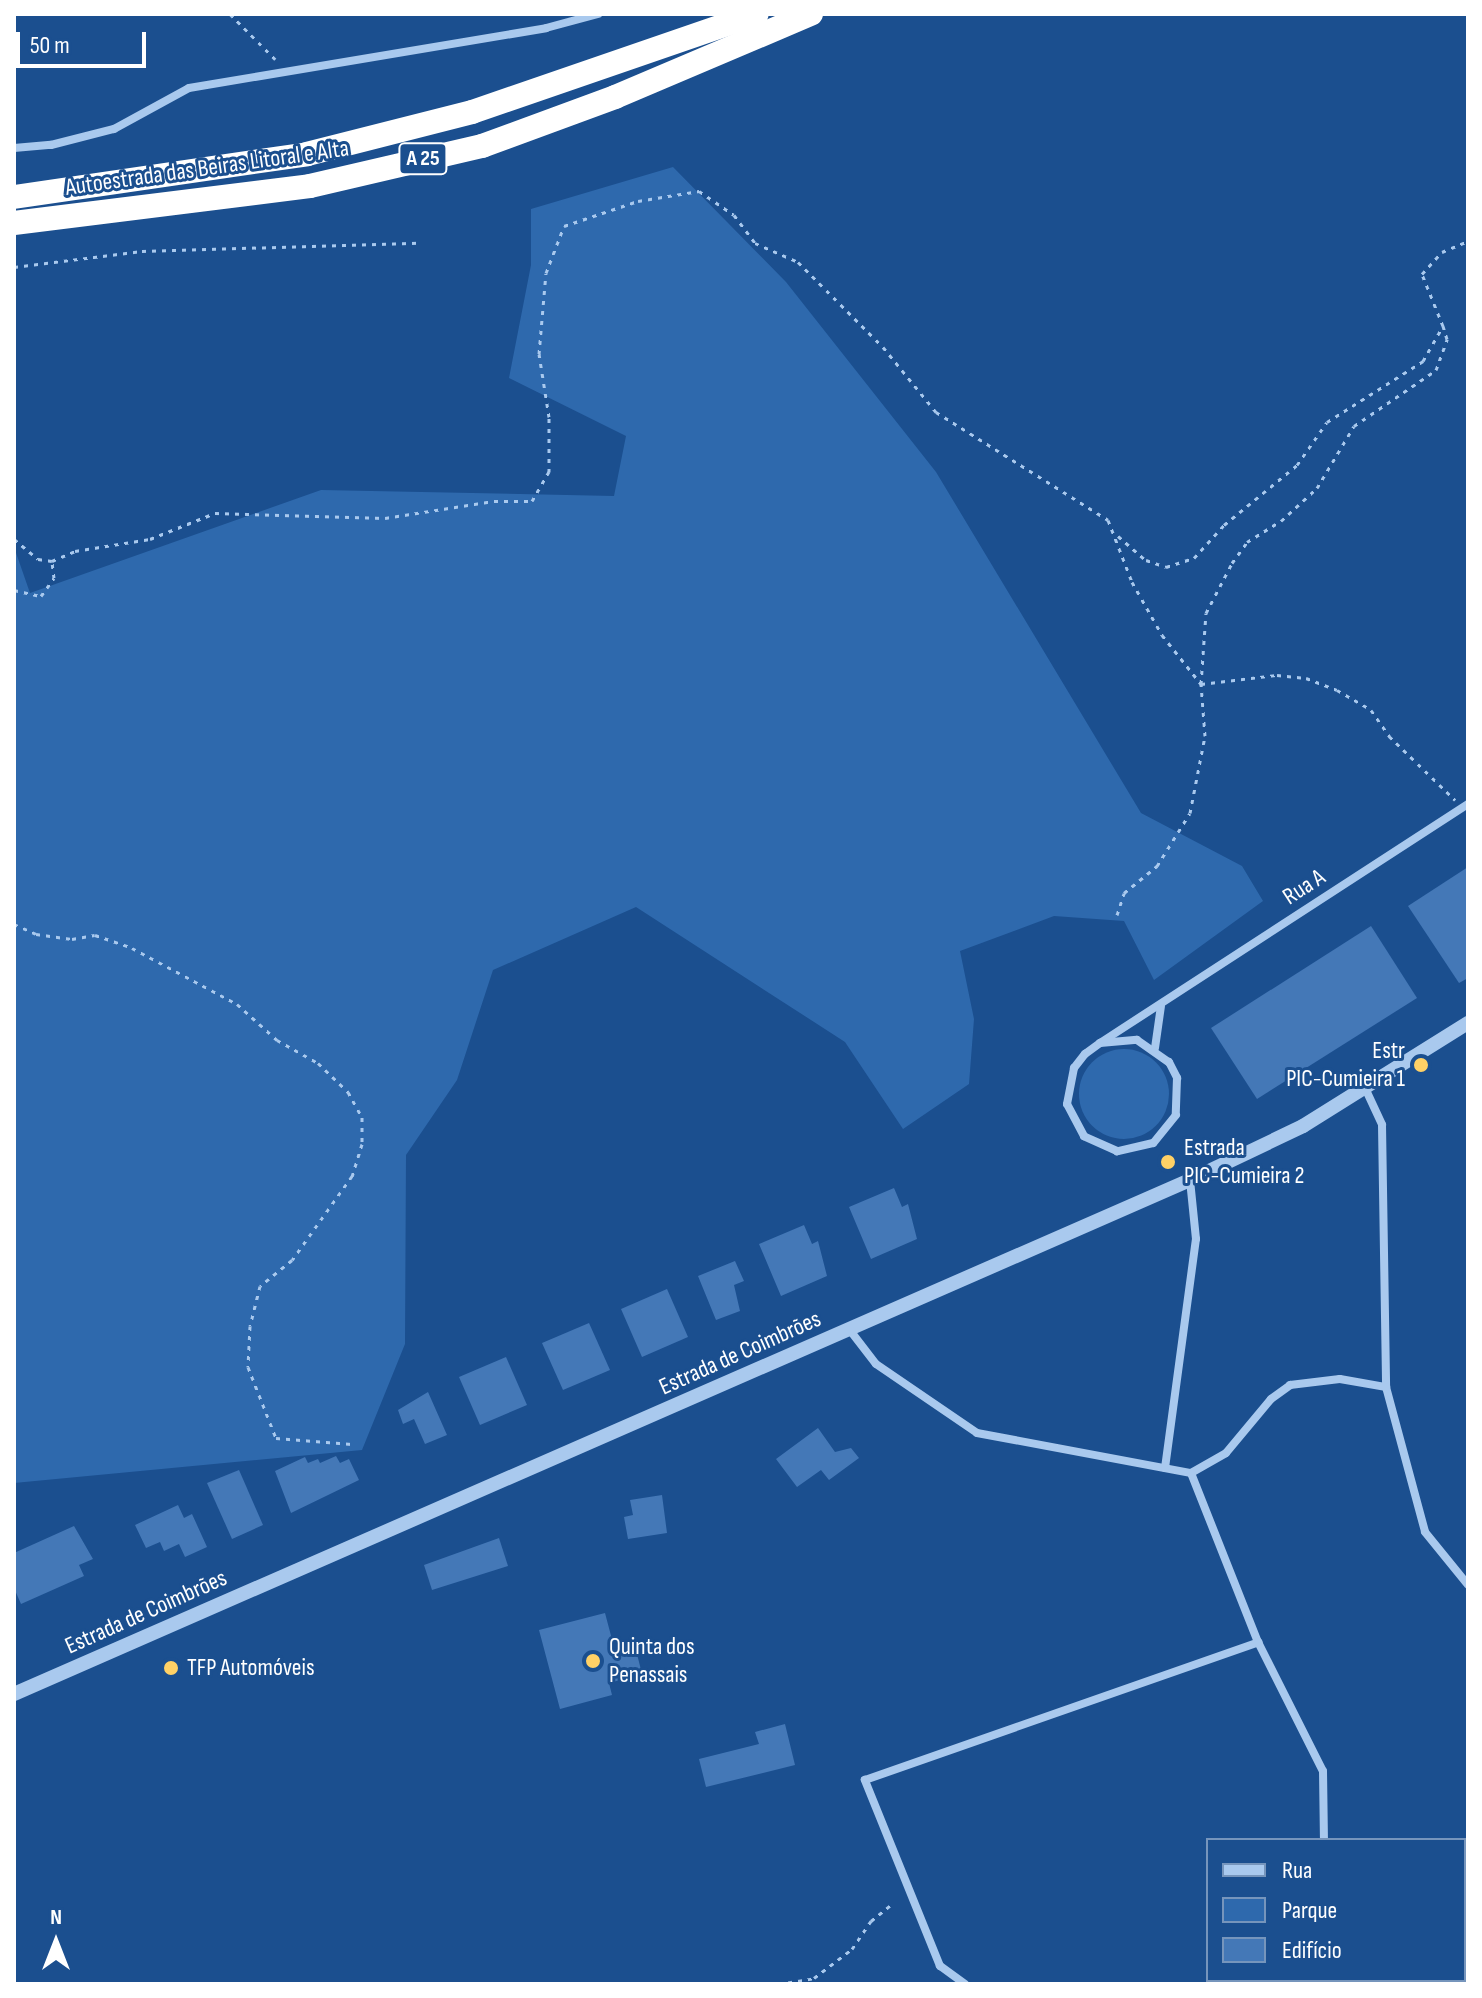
<!DOCTYPE html>
<meta charset="utf-8">
<style>
body{margin:0}
#map{position:relative;width:1482px;height:1998px;overflow:hidden;background:#1b4f8f;font-family:"Sofia Sans Condensed",sans-serif}
div>[style]{position:absolute}
.green>*{inset:0;background:#2e69ad}
.round{border-radius:50%}
.building>*{inset:0;background:#4478b7}
.path>*{height:3px;margin-top:-1.5px;transform-origin:0;background:repeating-linear-gradient(90deg,#a9c9ee 0 4px,transparent 0 10px)}
.minor>*{height:8px;margin:-4px;padding:0 4px;transform-origin:4px;border-radius:4px;background:#a9c9ee}
.tertiary>*{height:14px;margin:-7px;padding:0 7px;transform-origin:7px;border-radius:7px;background:#a9c9ee}
.motorway>*{height:24px;margin:-12px;padding:0 12px;transform-origin:12px;border-radius:12px;background:#fff}
.dots>*{width:22px;height:22px;translate:-50% -50%;box-sizing:border-box;border:4px solid #1b4f8f;border-radius:50%}
span{translate:-50% -50%;white-space:nowrap;text-align:center;line-height:1.15;-webkit-text-stroke:6px #1b4f8f;paint-order:stroke}
.shield-label span{padding:2px 6px;background:#1b4f8f;border:2px solid;border-radius:6px;-webkit-text-stroke-width:0}
.shield-label{font-size:22px;color:#fff;font-weight:700}
.street-label{font-size:24px;color:#fff}
.poi-label{font-size:24px;color:#fff}
.right{translate:-100% -50%;text-align:right}
.left{translate:0 -50%;text-align:left}
.frame{position:absolute;inset:0;border:16px solid #fff;pointer-events:none}
.legend{position:absolute;left:1206px;top:1838px;width:260px;height:144px;box-sizing:border-box;background:#1b4f8f;border:2px solid #7695bc;margin:0;padding:10px 14px;list-style:none;font-size:24px;color:#fff}
.legend li{display:flex;align-items:center;gap:16px;height:40px}
.legend b{width:40px;border:2px solid #7695bc}
.north{position:absolute;left:16px;top:1902px;width:80px;height:80px;-webkit-text-stroke:6px #1b4f8f;paint-order:stroke;rotate:0deg;font-size:22px;font-weight:700;line-height:32px;text-align:center;color:#fff}
.north::after{content:'';display:block;margin:auto;width:28px;height:36px;background:#fff;clip-path:polygon(50% 0,100% 100%,50% 72%,0 100%)}
.scale{position:absolute;left:16px;top:32px;width:130px;height:36px;box-sizing:border-box;border:4px solid #fff;border-top:0;padding-left:10px;font-size:24px;line-height:28px;white-space:nowrap;color:#fff;-webkit-text-stroke:6px #1b4f8f;paint-order:stroke}
</style>
<div id="map">
<div class="green">
<div style="clip-path:polygon(673px 167px,786px 282px,936px 472px,1141px 813px,1242px 866px,1263px 901px,1154px 980px,1124px 921px,1054px 916px,960px 951px,974px 1019px,969px 1084px,903px 1129px,845px 1042px,636px 907px,493px 970px,457px 1080px,406px 1155px,405px 1344px,362px 1450px,14px 1483px,14px 547px,30px 593px,321px 490px,614px 496px,626px 436px,509px 378px,531px 265px,531px 209px)"></div>
<div class="round" style="left:1079px;top:1049px;width:90px;height:90px"></div>
</div>
<div class="building">
<div style="clip-path:polygon(1468px 867px,1468px 978px,1459px 983px,1408px 906px)"></div>
<div style="clip-path:polygon(1371px 926px,1417px 998px,1257px 1099px,1211px 1028px)"></div>
<div style="clip-path:polygon(894px 1188px,902px 1207px,908px 1204px,917px 1239px,871px 1259px,849px 1207px)"></div>
<div style="clip-path:polygon(804px 1225px,812px 1244px,818px 1241px,827px 1276px,781px 1296px,759px 1244px)"></div>
<div style="clip-path:polygon(735px 1261px,744px 1281px,734px 1285px,740px 1311px,716px 1320px,698px 1276px)"></div>
<div style="clip-path:polygon(667px 1289px,688px 1337px,642px 1357px,621px 1309px)"></div>
<div style="clip-path:polygon(589px 1323px,610px 1370px,563px 1390px,542px 1343px)"></div>
<div style="clip-path:polygon(506px 1357px,527px 1405px,480px 1425px,459px 1377px)"></div>
<div style="clip-path:polygon(428px 1392px,447px 1435px,425px 1444px,414px 1419px,403px 1424px,398px 1410px)"></div>
<div style="clip-path:polygon(818px 1428px,835px 1452px,851px 1448px,859px 1458px,829px 1480px,821px 1470px,797px 1487px,776px 1459px)"></div>
<div style="clip-path:polygon(336px 1456px,340px 1463px,349px 1459px,359px 1480px,291px 1513px,275px 1471px,305px 1457px,308px 1463px,318px 1459px,320px 1463px)"></div>
<div style="clip-path:polygon(239px 1470px,263px 1525px,232px 1539px,207px 1483px)"></div>
<div style="clip-path:polygon(662px 1495px,667px 1533px,628px 1539px,624px 1517px,633px 1515px,630px 1500px)"></div>
<div style="clip-path:polygon(178px 1505px,184px 1518px,192px 1514px,207px 1547px,185px 1557px,179px 1544px,164px 1551px,160px 1542px,146px 1548px,135px 1525px)"></div>
<div style="clip-path:polygon(74px 1526px,93px 1559px,79px 1565px,84px 1576px,21px 1604px,14px 1588px,14px 1553px)"></div>
<div style="clip-path:polygon(499px 1538px,508px 1566px,432px 1590px,424px 1565px)"></div>
<div style="clip-path:polygon(605px 1613px,614px 1647px,634px 1642px,642px 1674px,609px 1683px,612px 1695px,560px 1709px,539px 1630px)"></div>
<div style="clip-path:polygon(785px 1724px,795px 1765px,706px 1787px,699px 1759px,759px 1744px,755px 1732px)"></div>
</div>
<div class="path">
<div style="left:230px;top:14px;width:64px;rotate:45deg"></div>
<div style="left:14px;top:267px;width:129px;rotate:-7.1deg"></div>
<div style="left:142px;top:251px;width:277px;rotate:-1.7deg"></div>
<div style="left:1118px;top:536px;width:37px;rotate:41deg"></div>
<div style="left:1146px;top:560px;width:21px;rotate:19deg"></div>
<div style="left:1166px;top:567px;width:29px;rotate:-18deg"></div>
<div style="left:1194px;top:558px;width:45px;rotate:-47.7deg"></div>
<div style="left:1224px;top:525px;width:94px;rotate:-39.4deg"></div>
<div style="left:1297px;top:465px;width:52px;rotate:-55.1deg"></div>
<div style="left:1327px;top:422px;width:114px;rotate:-32.4deg"></div>
<div style="left:1423px;top:361px;width:40px;rotate:-60.3deg"></div>
<div style="left:1443px;top:326px;width:56px;rotate:-112deg"></div>
<div style="left:1422px;top:274px;width:30px;rotate:-48deg"></div>
<div style="left:1442px;top:252px;width:28px;rotate:-23deg"></div>
<div style="left:14px;top:539px;width:31px;rotate:40deg"></div>
<div style="left:38px;top:559px;width:14px;rotate:8deg"></div>
<div style="left:14px;top:590px;width:28px;rotate:13deg"></div>
<div style="left:41px;top:596px;width:22px;rotate:-54deg"></div>
<div style="left:54px;top:578px;width:17px;rotate:-97deg"></div>
<div style="left:52px;top:561px;width:25px;rotate:-23deg"></div>
<div style="left:75px;top:551px;width:76px;rotate:-9.1deg"></div>
<div style="left:150px;top:539px;width:70px;rotate:-21.8deg"></div>
<div style="left:215px;top:513px;width:170px;rotate:1.7deg"></div>
<div style="left:385px;top:518px;width:110px;rotate:-8.9deg"></div>
<div style="left:494px;top:501px;width:38px"></div>
<div style="left:532px;top:501px;width:34px;rotate:-60deg"></div>
<div style="left:549px;top:472px;width:55px;rotate:-90deg"></div>
<div style="left:549px;top:417px;width:64px;rotate:-99deg"></div>
<div style="left:539px;top:354px;width:81px;rotate:-85.1deg"></div>
<div style="left:546px;top:273px;width:50px;rotate:-69deg"></div>
<div style="left:564px;top:226px;width:78px;rotate:-18.7deg"></div>
<div style="left:638px;top:201px;width:62px;rotate:-9.3deg"></div>
<div style="left:699px;top:191px;width:42px;rotate:34.4deg"></div>
<div style="left:734px;top:215px;width:35px;rotate:53deg"></div>
<div style="left:755px;top:243px;width:47px;rotate:23.8deg"></div>
<div style="left:798px;top:262px;width:120px;rotate:45deg"></div>
<div style="left:883px;top:347px;width:84px;rotate:50.8deg"></div>
<div style="left:936px;top:412px;width:203px;rotate:32.1deg"></div>
<div style="left:1108px;top:520px;width:66px;rotate:68.8deg"></div>
<div style="left:1132px;top:582px;width:61px;rotate:60.5deg"></div>
<div style="left:1162px;top:635px;width:63px;rotate:51.5deg"></div>
<div style="left:1201px;top:684px;width:77px;rotate:-6.8deg"></div>
<div style="left:1277px;top:675px;width:29px;rotate:6deg"></div>
<div style="left:1306px;top:678px;width:33px;rotate:21deg"></div>
<div style="left:1337px;top:690px;width:39px;rotate:30deg"></div>
<div style="left:1371px;top:710px;width:32px;rotate:55deg"></div>
<div style="left:1389px;top:736px;width:92px;rotate:44.1deg"></div>
<div style="left:1117px;top:915px;width:23px;rotate:-72deg"></div>
<div style="left:1124px;top:893px;width:43px;rotate:-39.3deg"></div>
<div style="left:1157px;top:866px;width:62px;rotate:-58.1deg"></div>
<div style="left:1190px;top:813px;width:78px;rotate:-79deg"></div>
<div style="left:1205px;top:736px;width:52px;rotate:-94.4deg"></div>
<div style="left:1201px;top:684px;width:71px;rotate:-86deg"></div>
<div style="left:1206px;top:613px;width:56px;rotate:-62.5deg"></div>
<div style="left:1232px;top:563px;width:26px;rotate:-54deg"></div>
<div style="left:1247px;top:542px;width:40px;rotate:-32deg"></div>
<div style="left:1281px;top:521px;width:49px;rotate:-42.5deg"></div>
<div style="left:1317px;top:488px;width:72px;rotate:-59.2deg"></div>
<div style="left:1354px;top:426px;width:99px;rotate:-34.3deg"></div>
<div style="left:1436px;top:370px;width:33px;rotate:-70deg"></div>
<div style="left:1447px;top:339px;width:14px;rotate:-107deg"></div>
<div style="left:14px;top:924px;width:24px;rotate:24deg"></div>
<div style="left:36px;top:934px;width:36px;rotate:8deg"></div>
<div style="left:72px;top:939px;width:23px;rotate:-10deg"></div>
<div style="left:95px;top:935px;width:39px;rotate:19deg"></div>
<div style="left:132px;top:948px;width:119px;rotate:28.1deg"></div>
<div style="left:237px;top:1004px;width:54px;rotate:42deg"></div>
<div style="left:277px;top:1040px;width:47px;rotate:29.3deg"></div>
<div style="left:318px;top:1063px;width:42px;rotate:44deg"></div>
<div style="left:348px;top:1092px;width:29px;rotate:61deg"></div>
<div style="left:362px;top:1117px;width:27px;rotate:90deg"></div>
<div style="left:362px;top:1144px;width:34px;rotate:107deg"></div>
<div style="left:352px;top:1176px;width:103px;rotate:125.5deg"></div>
<div style="left:292px;top:1260px;width:41px;rotate:140.9deg"></div>
<div style="left:260px;top:1286px;width:41px;rotate:104deg"></div>
<div style="left:250px;top:1326px;width:41px;rotate:92.8deg"></div>
<div style="left:248px;top:1367px;width:76px;rotate:68.5deg"></div>
<div style="left:276px;top:1438px;width:76px;rotate:4.5deg"></div>
<div style="left:778px;top:1984px;width:36px;rotate:-9deg"></div>
<div style="left:814px;top:1978px;width:48px;rotate:-37.3deg"></div>
<div style="left:852px;top:1949px;width:34px;rotate:-56deg"></div>
<div style="left:871px;top:1921px;width:28px;rotate:-39deg"></div>
</div>
<div class="minor">
<div style="left:14px;top:148px;width:37px;rotate:-5deg"></div>
<div style="left:51px;top:145px;width:65px;rotate:-14.3deg"></div>
<div style="left:114px;top:129px;width:85px;rotate:-28.7deg"></div>
<div style="left:189px;top:88px;width:362px;rotate:-9.5deg"></div>
<div style="left:546px;top:28px;width:54px;rotate:-15.1deg"></div>
<div style="left:1100px;top:1043px;width:37px;rotate:-5deg"></div>
<div style="left:1137px;top:1040px;width:39px;rotate:35deg"></div>
<div style="left:1169px;top:1062px;width:18px;rotate:63deg"></div>
<div style="left:1177px;top:1078px;width:37px;rotate:92deg"></div>
<div style="left:1176px;top:1115px;width:36px;rotate:129deg"></div>
<div style="left:1153px;top:1143px;width:37px;rotate:167deg"></div>
<div style="left:1117px;top:1151px;width:36px;rotate:-156deg"></div>
<div style="left:1084px;top:1136px;width:36px;rotate:-118deg"></div>
<div style="left:1067px;top:1104px;width:37px;rotate:-79deg"></div>
<div style="left:1074px;top:1068px;width:18px;rotate:-52deg"></div>
<div style="left:1085px;top:1054px;width:19px;rotate:-36deg"></div>
<div style="left:1100px;top:1043px;width:439px;rotate:-33deg"></div>
<div style="left:1155px;top:1048px;width:42px;rotate:-81.9deg"></div>
<div style="left:1366px;top:1090px;width:38px;rotate:65deg"></div>
<div style="left:1382px;top:1125px;width:262px;rotate:89.1deg"></div>
<div style="left:1386px;top:1387px;width:150px;rotate:74.9deg"></div>
<div style="left:1425px;top:1532px;width:68px;rotate:50.9deg"></div>
<div style="left:849px;top:1329px;width:44px;rotate:52.4deg"></div>
<div style="left:876px;top:1364px;width:122px;rotate:34.3deg"></div>
<div style="left:977px;top:1433px;width:218px;rotate:10.6deg"></div>
<div style="left:1191px;top:1473px;width:40px;rotate:-29.7deg"></div>
<div style="left:1226px;top:1453px;width:70px;rotate:-50.2deg"></div>
<div style="left:1271px;top:1399px;width:24px;rotate:-36deg"></div>
<div style="left:1290px;top:1385px;width:50px;rotate:-6.8deg"></div>
<div style="left:1340px;top:1379px;width:47px;rotate:9.9deg"></div>
<div style="left:1165px;top:1468px;width:231px;rotate:-82.3deg"></div>
<div style="left:1196px;top:1239px;width:59px;rotate:-95.8deg"></div>
<div style="left:1191px;top:1473px;width:182px;rotate:68.4deg"></div>
<div style="left:1258px;top:1642px;width:144px;rotate:63.3deg"></div>
<div style="left:1323px;top:1771px;width:69px;rotate:89.2deg"></div>
<div style="left:1332px;top:1980px;width:4px;rotate:76deg"></div>
<div style="left:965px;top:1984px;width:31px;rotate:-144deg"></div>
<div style="left:940px;top:1966px;width:201px;rotate:-112deg"></div>
<div style="left:865px;top:1780px;width:417px;rotate:-19.3deg"></div>
</div>
<div class="tertiary">
<div style="left:14px;top:1694px;width:1283px;rotate:-23.61deg"></div>
<div style="left:1190px;top:1180px;width:125px;rotate:-25.5deg"></div>
<div style="left:1303px;top:1126px;width:195px;rotate:-32deg"></div>
</div>
<div class="motorway">
<div style="left:14px;top:197px;width:296px;rotate:-8.3deg"></div>
<div style="left:307px;top:154px;width:170px;rotate:-14.3deg"></div>
<div style="left:472px;top:112px;width:301px;rotate:-19deg"></div>
<div style="left:14px;top:223px;width:298px;rotate:-7.1deg"></div>
<div style="left:310px;top:186px;width:177px;rotate:-13.1deg"></div>
<div style="left:482px;top:146px;width:142px;rotate:-20.2deg"></div>
<div style="left:615px;top:97px;width:213px;rotate:-23deg"></div>
</div>
<div class="dots">
<div style="left:1421px;top:1065px;background:#ffd166"></div>
<div style="left:1168px;top:1162px;background:#ffd166"></div>
<div style="left:593px;top:1661px;background:#ffd166"></div>
<div style="left:171px;top:1668px;background:#ffd166"></div>
</div>
<div class="shield-label">
<span style="left:423px;top:159px">A 25</span>
</div>
<div class="street-label">
<span style="left:207px;top:168px;rotate:-8deg">Autoestrada das Beiras Litoral e Alta</span>
<span style="left:1304px;top:887px;rotate:-33deg">Rua A</span>
<span style="left:740px;top:1353px;rotate:-24deg">Estrada de Coimbrões</span>
<span style="left:146px;top:1612px;rotate:-24deg">Estrada de Coimbrões</span>
</div>
<div class="poi-label">
<span class="right" style="left:1405px;top:1065px">Estr<br>PIC-Cumieira 1</span>
<span class="left" style="left:1184px;top:1162px">Estrada<br>PIC-Cumieira 2</span>
<span class="left" style="left:609px;top:1661px">Quinta dos<br>Penassais</span>
<span class="left" style="left:187px;top:1668px">TFP Automóveis</span>
</div>
<div class="frame"></div>
<ul class="legend">
<li><b style="height:10px;background:#a9c9ee"></b>Rua</li>
<li><b style="height:22px;background:#2e69ad"></b>Parque</li>
<li><b style="height:22px;background:#4478b7"></b>Edifício</li>
</ul>
<div class="north">N</div>
<div class="scale">50 m</div>
</div>
